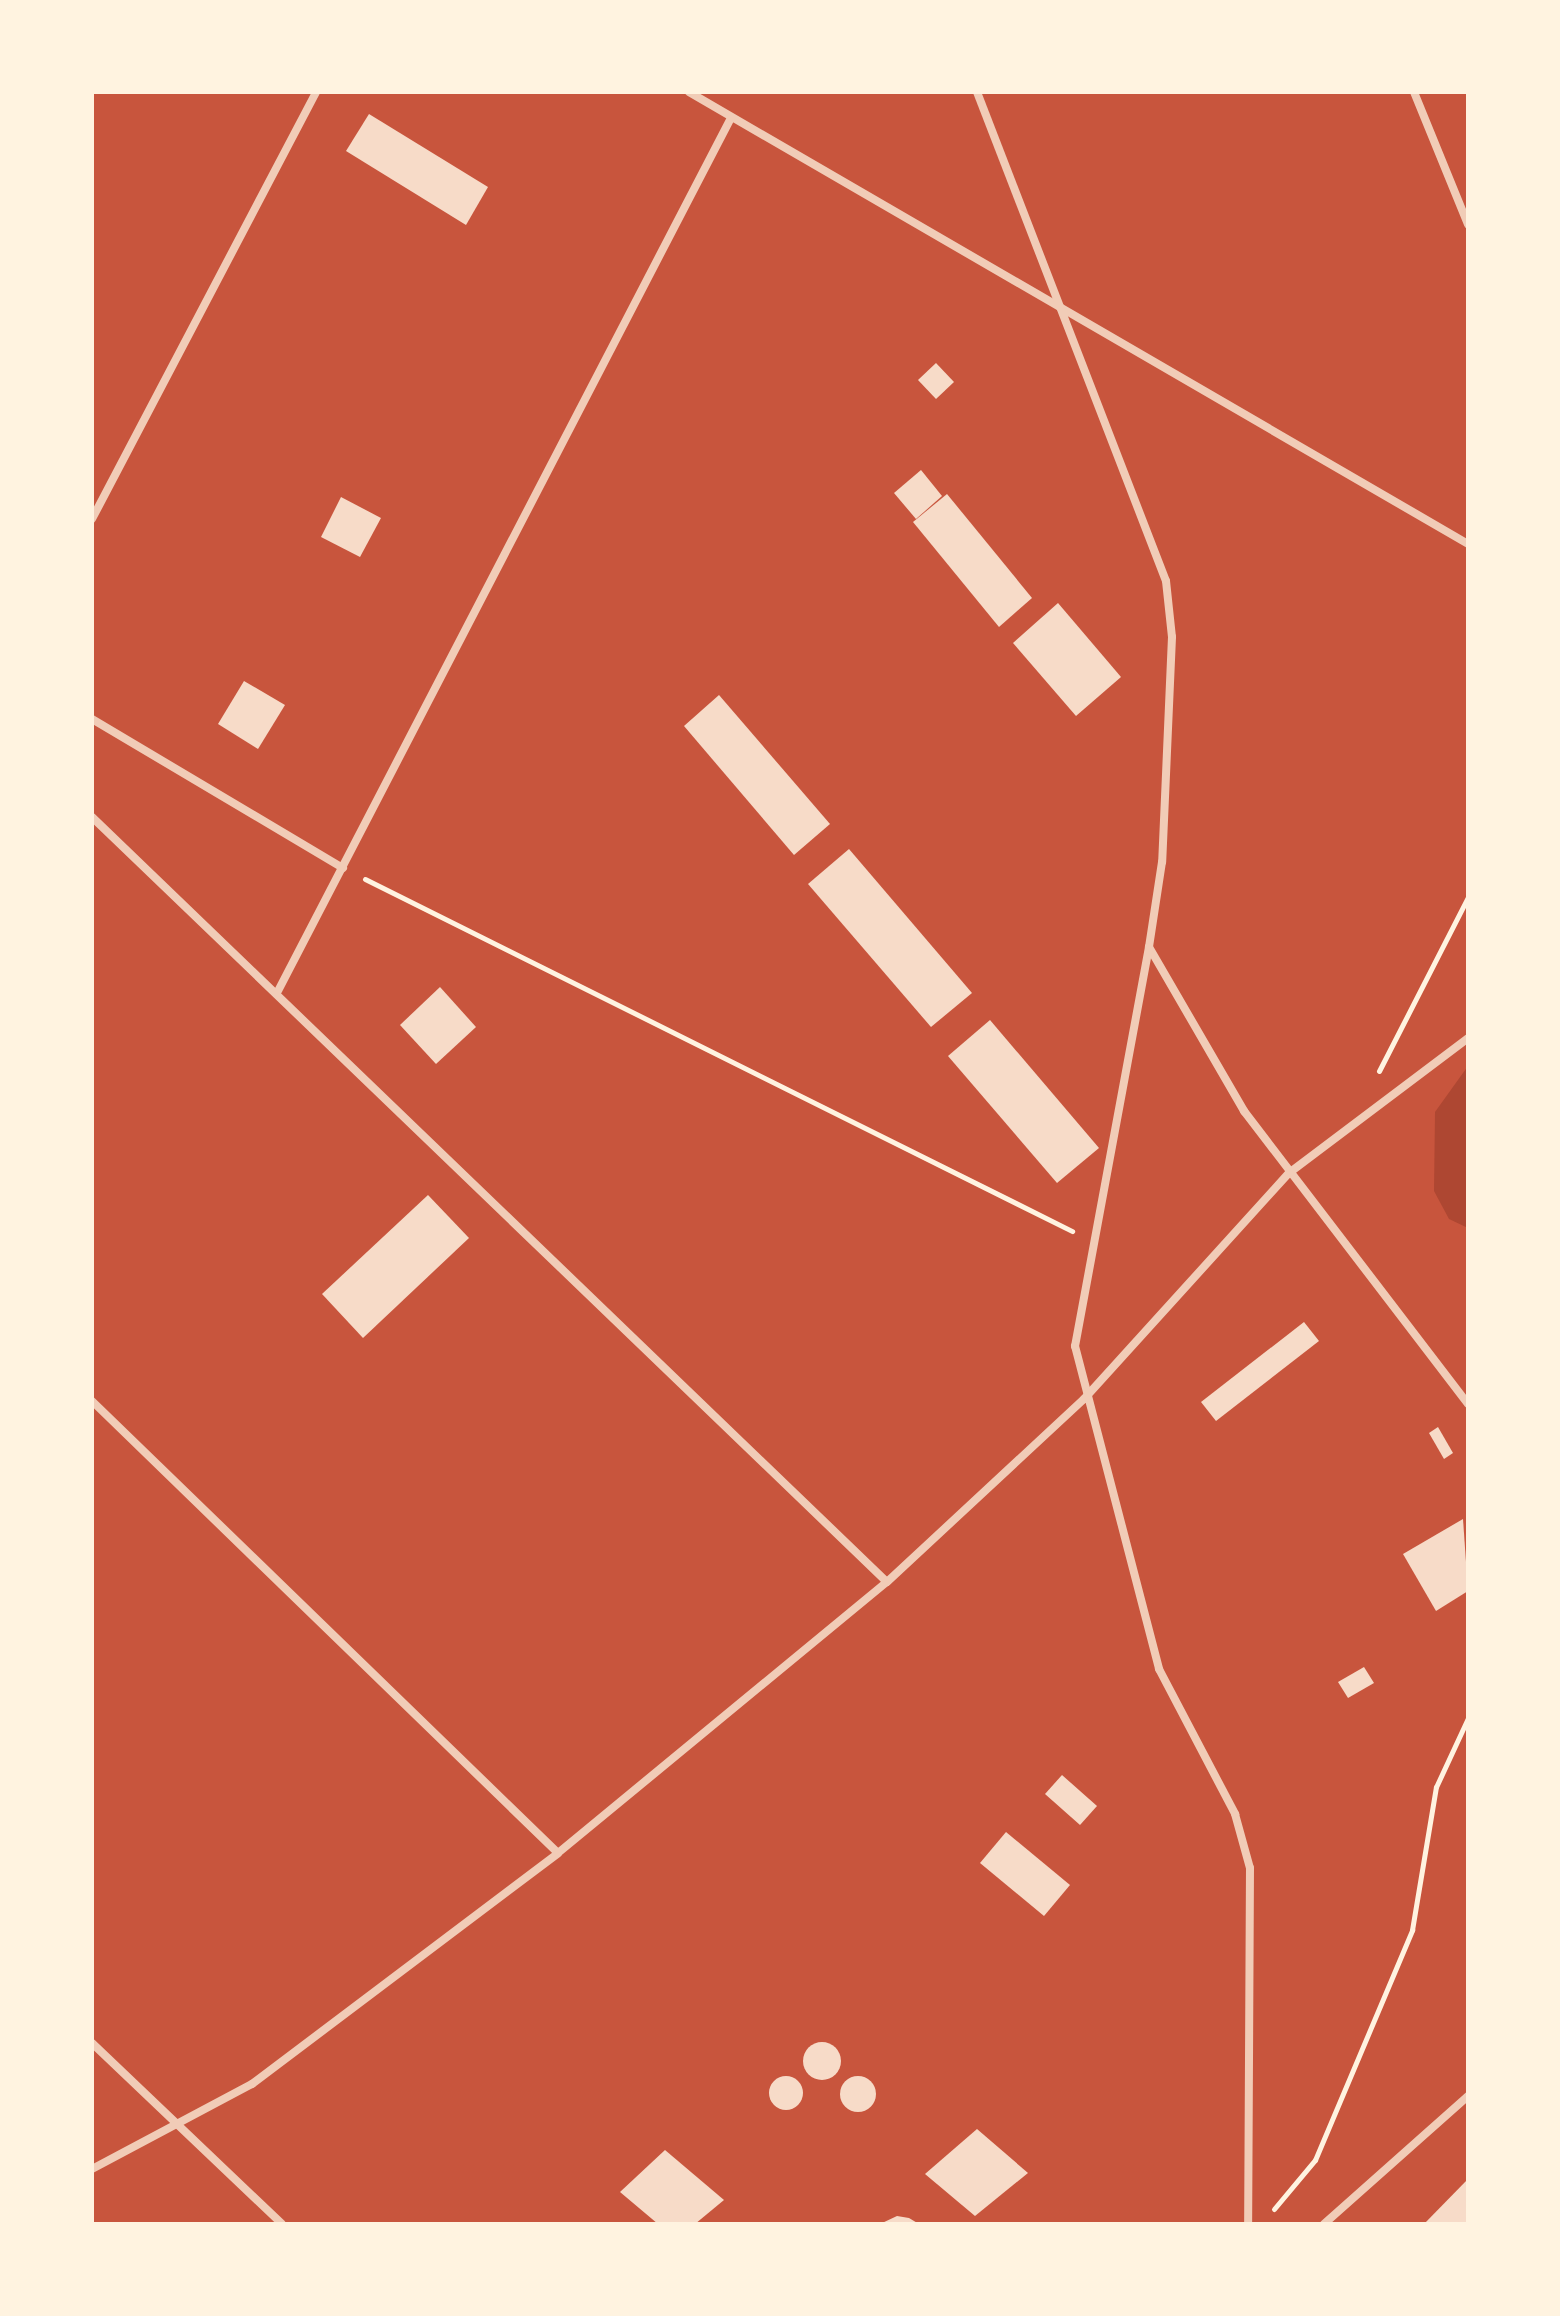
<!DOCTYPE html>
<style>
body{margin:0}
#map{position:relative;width:1560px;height:2316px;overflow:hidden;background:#c8553d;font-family:"Varela Round",sans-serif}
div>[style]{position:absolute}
.green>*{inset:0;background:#ae4732}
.building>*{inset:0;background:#f7dbc8}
.round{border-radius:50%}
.path>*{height:5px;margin:-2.5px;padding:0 2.5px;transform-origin:2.5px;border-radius:2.5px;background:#fff3e0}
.minor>*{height:8px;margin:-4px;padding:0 4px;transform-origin:4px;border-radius:4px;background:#f1ccb7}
span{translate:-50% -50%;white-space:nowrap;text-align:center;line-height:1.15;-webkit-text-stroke:6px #fff3e0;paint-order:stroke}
.frame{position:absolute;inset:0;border:94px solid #fff3e0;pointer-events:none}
</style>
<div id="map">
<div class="green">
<div style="clip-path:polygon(1468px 1066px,1468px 1228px,1449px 1219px,1434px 1191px,1435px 1112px)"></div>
</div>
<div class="building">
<div style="clip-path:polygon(369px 114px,488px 187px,466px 225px,346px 151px)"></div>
<div style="clip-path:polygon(936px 363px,954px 382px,936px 399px,918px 380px)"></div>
<div style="clip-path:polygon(921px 470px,942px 496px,916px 519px,894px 493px)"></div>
<div style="clip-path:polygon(947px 494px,1032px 598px,999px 627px,913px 522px)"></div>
<div style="clip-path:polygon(341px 497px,381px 518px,360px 557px,321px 537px)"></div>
<div style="clip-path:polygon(1058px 603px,1121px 677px,1076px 716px,1013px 643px)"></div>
<div style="clip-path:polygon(244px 681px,285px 705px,258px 749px,218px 724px)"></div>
<div style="clip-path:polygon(719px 695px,830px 824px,794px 855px,684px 726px)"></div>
<div style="clip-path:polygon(849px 849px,972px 993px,931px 1027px,808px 884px)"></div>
<div style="clip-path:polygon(440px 987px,476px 1027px,436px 1064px,400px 1025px)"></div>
<div style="clip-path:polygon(990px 1020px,1099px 1148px,1057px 1183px,948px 1056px)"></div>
<div style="clip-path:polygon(428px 1195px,469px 1238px,363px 1338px,322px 1294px)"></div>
<div style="clip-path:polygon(1304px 1322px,1319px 1341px,1216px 1421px,1201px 1402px)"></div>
<div style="clip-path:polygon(1438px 1427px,1453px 1453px,1444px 1459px,1429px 1433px)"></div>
<div style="clip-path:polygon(1463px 1519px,1468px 1591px,1436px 1611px,1403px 1554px)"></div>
<div style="clip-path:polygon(1364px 1667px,1374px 1683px,1348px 1698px,1338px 1682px)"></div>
<div style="clip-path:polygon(1062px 1775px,1097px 1806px,1080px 1825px,1045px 1794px)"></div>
<div style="clip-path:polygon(1006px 1832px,1070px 1885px,1044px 1916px,980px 1863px)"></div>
<div class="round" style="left:803px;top:2042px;width:38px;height:38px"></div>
<div class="round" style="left:840px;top:2076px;width:36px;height:36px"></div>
<div class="round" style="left:769px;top:2076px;width:34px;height:34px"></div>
<div style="clip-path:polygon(977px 2129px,1028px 2173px,975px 2216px,925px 2174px)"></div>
<div style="clip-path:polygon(665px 2150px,724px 2200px,695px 2224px,658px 2224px,620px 2192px)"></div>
<div style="clip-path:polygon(1468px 2179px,1468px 2224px,1424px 2224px)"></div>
<div style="clip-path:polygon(897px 2216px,909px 2218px,919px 2224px,880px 2224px)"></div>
</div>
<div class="path">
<div style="left:365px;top:879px;width:790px;rotate:26.47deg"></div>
<div style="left:1379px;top:1071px;width:195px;rotate:-62.9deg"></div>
<div style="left:1274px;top:2209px;width:64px;rotate:-50.1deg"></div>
<div style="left:1315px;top:2160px;width:250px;rotate:-67.1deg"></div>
<div style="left:1412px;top:1930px;width:145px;rotate:-80.5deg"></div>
<div style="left:1436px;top:1787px;width:76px;rotate:-65.1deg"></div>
</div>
<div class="minor">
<div style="left:689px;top:92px;width:901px;rotate:30.12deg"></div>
<div style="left:977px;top:92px;width:524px;rotate:68.87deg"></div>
<div style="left:1166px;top:581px;width:56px;rotate:83.9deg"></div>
<div style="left:1172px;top:637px;width:225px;rotate:92.5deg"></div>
<div style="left:1162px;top:862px;width:86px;rotate:98.7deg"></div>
<div style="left:1149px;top:947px;width:190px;rotate:59.9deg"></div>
<div style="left:1244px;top:1111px;width:369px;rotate:52.6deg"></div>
<div style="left:1414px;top:92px;width:143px;rotate:67.8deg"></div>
<div style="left:92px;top:519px;width:482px;rotate:-62.3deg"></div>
<div style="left:92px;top:719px;width:292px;rotate:30.7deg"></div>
<div style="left:92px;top:817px;width:1103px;rotate:43.9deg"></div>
<div style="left:1149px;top:947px;width:406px;rotate:100.5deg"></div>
<div style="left:1075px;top:1346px;width:334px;rotate:75.4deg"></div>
<div style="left:1159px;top:1669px;width:164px;rotate:62.3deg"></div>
<div style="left:1235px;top:1814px;width:56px;rotate:74.5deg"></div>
<div style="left:1250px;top:1868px;width:356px;rotate:90.3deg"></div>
<div style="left:278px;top:991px;width:984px;rotate:-62.58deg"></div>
<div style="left:92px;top:1401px;width:649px;rotate:44.13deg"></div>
<div style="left:92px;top:2043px;width:262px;rotate:43.6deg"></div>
<div style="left:92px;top:2169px;width:181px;rotate:-28deg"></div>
<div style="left:252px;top:2084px;width:383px;rotate:-37deg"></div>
<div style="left:558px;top:1853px;width:426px;rotate:-39.5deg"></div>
<div style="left:887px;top:1582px;width:269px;rotate:-42.9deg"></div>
<div style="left:1084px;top:1399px;width:305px;rotate:-47.8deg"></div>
<div style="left:1289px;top:1173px;width:224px;rotate:-37deg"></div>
<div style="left:1324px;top:2224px;width:193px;rotate:-41.6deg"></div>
</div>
<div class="frame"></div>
</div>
